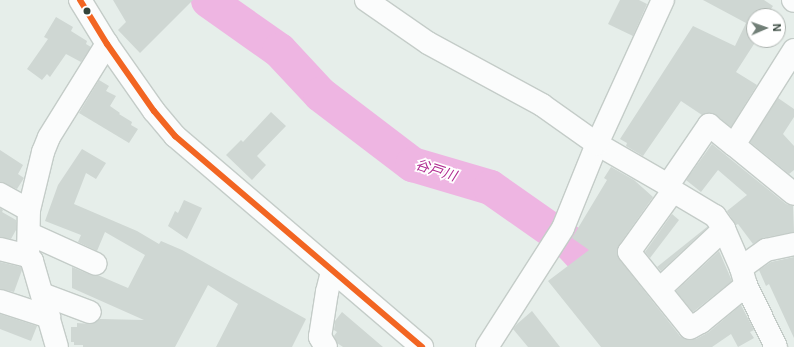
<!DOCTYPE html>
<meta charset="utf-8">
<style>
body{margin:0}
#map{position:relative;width:794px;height:347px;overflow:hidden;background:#e6eeea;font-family:Helvetica,"Noto Sans JP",sans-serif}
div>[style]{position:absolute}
.river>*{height:35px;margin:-17.5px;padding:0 17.5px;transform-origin:17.5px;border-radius:17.5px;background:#eeb5e2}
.building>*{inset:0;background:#cfd7d3}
.roads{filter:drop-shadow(1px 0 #c4ccc8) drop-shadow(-1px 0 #c4ccc8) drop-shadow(0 1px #c4ccc8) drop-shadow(0 -1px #c4ccc8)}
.minor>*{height:22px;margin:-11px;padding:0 11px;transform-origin:11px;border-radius:11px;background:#fbfcfc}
.bus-1>*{height:6px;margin:-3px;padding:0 3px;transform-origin:3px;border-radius:3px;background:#f26522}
.dots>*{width:11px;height:11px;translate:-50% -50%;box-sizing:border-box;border:2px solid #fff;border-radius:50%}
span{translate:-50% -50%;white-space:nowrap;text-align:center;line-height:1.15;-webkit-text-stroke:3.5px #fff;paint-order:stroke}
.water-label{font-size:14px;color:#b02c91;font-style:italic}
.north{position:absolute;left:746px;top:8px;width:40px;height:40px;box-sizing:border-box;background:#fff;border:1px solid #adb4b0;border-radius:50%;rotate:88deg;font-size:11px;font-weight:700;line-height:16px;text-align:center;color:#33443a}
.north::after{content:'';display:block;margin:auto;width:14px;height:18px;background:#728078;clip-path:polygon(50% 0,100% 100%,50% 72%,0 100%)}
</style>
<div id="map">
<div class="river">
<div style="left:208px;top:0;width:87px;rotate:35.2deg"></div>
<div style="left:279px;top:50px;width:60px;rotate:47deg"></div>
<div style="left:320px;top:94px;width:116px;rotate:37.3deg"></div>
<div style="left:412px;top:164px;width:81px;rotate:16.4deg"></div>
<div style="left:490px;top:187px;width:98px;rotate:35deg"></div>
<div style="left:570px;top:243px;width:41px;rotate:47deg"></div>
<div style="left:598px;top:273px;width:92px;rotate:53.4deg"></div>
</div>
<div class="building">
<div style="clip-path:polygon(113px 0,193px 0,140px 53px,118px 30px,126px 22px)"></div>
<div style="clip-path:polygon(620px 0,639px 0,647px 4px,633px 36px,608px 24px)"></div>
<div style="clip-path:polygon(703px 0,764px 0,773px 6px,766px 16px,754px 16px,754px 44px,736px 72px,757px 85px,731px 127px,716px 115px,710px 113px,702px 115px,681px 101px,643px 156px,626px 146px,627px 143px,620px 139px,693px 26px,735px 46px,746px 23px)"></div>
<div style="clip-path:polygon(56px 17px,73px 27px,71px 31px,87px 41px,86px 44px,91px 47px,81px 62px,66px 54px,50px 77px,47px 74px,42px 80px,27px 69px,48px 39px,44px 37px)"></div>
<div style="clip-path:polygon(99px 80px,109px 86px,106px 91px,116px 96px,110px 106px,120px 113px,119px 114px,132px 122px,131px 125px,138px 129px,129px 143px,79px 113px)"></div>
<div style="clip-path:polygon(778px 98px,794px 109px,794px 117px,783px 134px,794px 146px,794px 170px,789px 174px,750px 142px)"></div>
<div style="clip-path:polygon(271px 112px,286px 126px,257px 156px,266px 165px,252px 180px,226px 155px,241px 140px,243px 142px)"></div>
<div style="clip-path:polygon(712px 144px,786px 204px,793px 206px,794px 232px,763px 238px,753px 244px,738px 224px,736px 225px,727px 211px,747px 195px,718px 170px,701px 192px,686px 180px)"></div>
<div style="clip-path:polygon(82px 149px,106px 163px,96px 179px,86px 173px,74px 204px,137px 231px,159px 244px,161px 241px,182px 250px,306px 319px,292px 347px,216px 347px,238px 304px,208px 285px,175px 347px,83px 347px,83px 345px,74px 345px,74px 342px,71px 342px,71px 327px,77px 327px,77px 323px,92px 324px,100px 319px,144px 320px,72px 288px,72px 267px,91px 275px,100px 276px,128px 288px,145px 255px,105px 232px,97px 251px,78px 242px,81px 235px,45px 221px,58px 185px)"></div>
<div style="clip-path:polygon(0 150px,23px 165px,18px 174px,24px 178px,17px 189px,0 182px)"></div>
<div style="clip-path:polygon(611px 167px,634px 180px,653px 197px,619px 245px,617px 252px,619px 259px,680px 336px,685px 339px,696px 339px,709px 332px,741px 305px,754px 330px,750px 332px,754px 338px,738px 347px,731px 334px,712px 347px,601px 347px,548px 281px,589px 250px,572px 238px,607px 180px,604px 178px)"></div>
<div style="clip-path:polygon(184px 200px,202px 208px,187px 239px,168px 226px,175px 211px,178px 213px)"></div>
<div style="clip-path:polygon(0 208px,3px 210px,2px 212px,16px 220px,16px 230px,11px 239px,0 237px)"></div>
<div style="clip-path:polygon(672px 214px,679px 220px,650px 258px,645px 252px)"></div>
<div style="clip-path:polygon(707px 227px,708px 227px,661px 271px,657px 267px)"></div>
<div style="clip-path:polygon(719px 251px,732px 281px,693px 312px,676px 291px)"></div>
<div style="clip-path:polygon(794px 257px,794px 338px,769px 284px,766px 286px,759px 270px,771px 262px)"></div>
<div style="clip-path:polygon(0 262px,21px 267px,22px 270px,14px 292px,0 289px)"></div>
<div style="clip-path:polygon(532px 311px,560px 347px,528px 347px,513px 329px,517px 324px)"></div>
<div style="clip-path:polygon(342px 312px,383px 347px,343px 347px,337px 343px,334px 336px,337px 332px,334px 330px,335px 321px)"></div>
<div style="clip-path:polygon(0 314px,37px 326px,31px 341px,0 329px)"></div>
</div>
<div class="roads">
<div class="minor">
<div style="left:80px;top:0;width:52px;rotate:58.5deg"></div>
<div style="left:107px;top:44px;width:82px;rotate:55deg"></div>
<div style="left:154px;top:111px;width:33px;rotate:50deg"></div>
<div style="left:175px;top:136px;width:325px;rotate:40.5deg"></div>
<div style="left:366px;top:0;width:75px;rotate:34.7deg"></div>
<div style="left:428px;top:43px;width:130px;rotate:28.5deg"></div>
<div style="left:542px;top:105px;width:67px;rotate:35.3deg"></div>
<div style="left:597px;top:144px;width:82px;rotate:30deg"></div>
<div style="left:668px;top:185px;width:8px;rotate:50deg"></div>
<div style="left:673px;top:191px;width:49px;rotate:30.8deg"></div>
<div style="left:715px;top:216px;width:16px;rotate:55deg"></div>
<div style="left:724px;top:229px;width:43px;rotate:66.4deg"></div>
<div style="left:741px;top:268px;width:18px;rotate:74deg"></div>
<div style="left:746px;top:285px;width:69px;rotate:64.2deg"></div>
<div style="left:793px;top:0;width:1px;rotate:45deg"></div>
<div style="left:794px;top:50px;width:112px;rotate:122.3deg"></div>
<div style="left:734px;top:145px;width:77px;rotate:39.2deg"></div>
<div style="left:668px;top:185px;width:73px;rotate:-55.7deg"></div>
<div style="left:709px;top:125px;width:32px;rotate:39deg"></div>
<div style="left:673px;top:191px;width:75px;rotate:125.8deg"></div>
<div style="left:629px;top:252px;width:97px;rotate:51.2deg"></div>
<div style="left:690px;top:328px;width:13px;rotate:-29deg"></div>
<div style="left:701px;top:322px;width:58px;rotate:-39.4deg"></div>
<div style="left:0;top:194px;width:33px;rotate:29deg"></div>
<div style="left:30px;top:234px;width:72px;rotate:24.4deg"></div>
<div style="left:0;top:249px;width:29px;rotate:14deg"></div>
<div style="left:741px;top:268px;width:31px;rotate:-36deg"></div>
<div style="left:766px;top:250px;width:29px;rotate:-12deg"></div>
<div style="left:660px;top:289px;width:88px;rotate:-43.2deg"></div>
<div style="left:42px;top:294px;width:51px;rotate:20.6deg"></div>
<div style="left:0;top:301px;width:52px;rotate:18.1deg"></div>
<div style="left:57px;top:347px;width:90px;rotate:-106.2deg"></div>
<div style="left:32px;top:261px;width:6px;rotate:-129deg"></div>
<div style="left:28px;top:256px;width:46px;rotate:-88.8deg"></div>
<div style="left:29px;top:210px;width:60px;rotate:-76.4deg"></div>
<div style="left:43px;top:152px;width:16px;rotate:-68deg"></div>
<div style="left:49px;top:137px;width:110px;rotate:-58.1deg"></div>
<div style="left:326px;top:347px;width:12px;rotate:-121deg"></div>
<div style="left:320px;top:337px;width:46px;rotate:-81.2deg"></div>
<div style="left:327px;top:292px;width:21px;rotate:-76deg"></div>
<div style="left:487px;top:347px;width:141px;rotate:-57.4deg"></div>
<div style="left:563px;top:228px;width:91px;rotate:-68deg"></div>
<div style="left:597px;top:144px;width:158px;rotate:-65.4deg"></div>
</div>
</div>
<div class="bus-1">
<div style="left:80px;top:0;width:52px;rotate:58.5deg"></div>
<div style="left:107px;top:44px;width:82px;rotate:55deg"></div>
<div style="left:154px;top:111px;width:33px;rotate:50deg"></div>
<div style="left:175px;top:136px;width:325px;rotate:40.5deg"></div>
</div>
<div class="dots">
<div style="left:87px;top:11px;background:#33443a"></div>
</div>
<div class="water-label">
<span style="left:436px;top:170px;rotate:18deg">谷戸川</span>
</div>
<div class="north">N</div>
</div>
